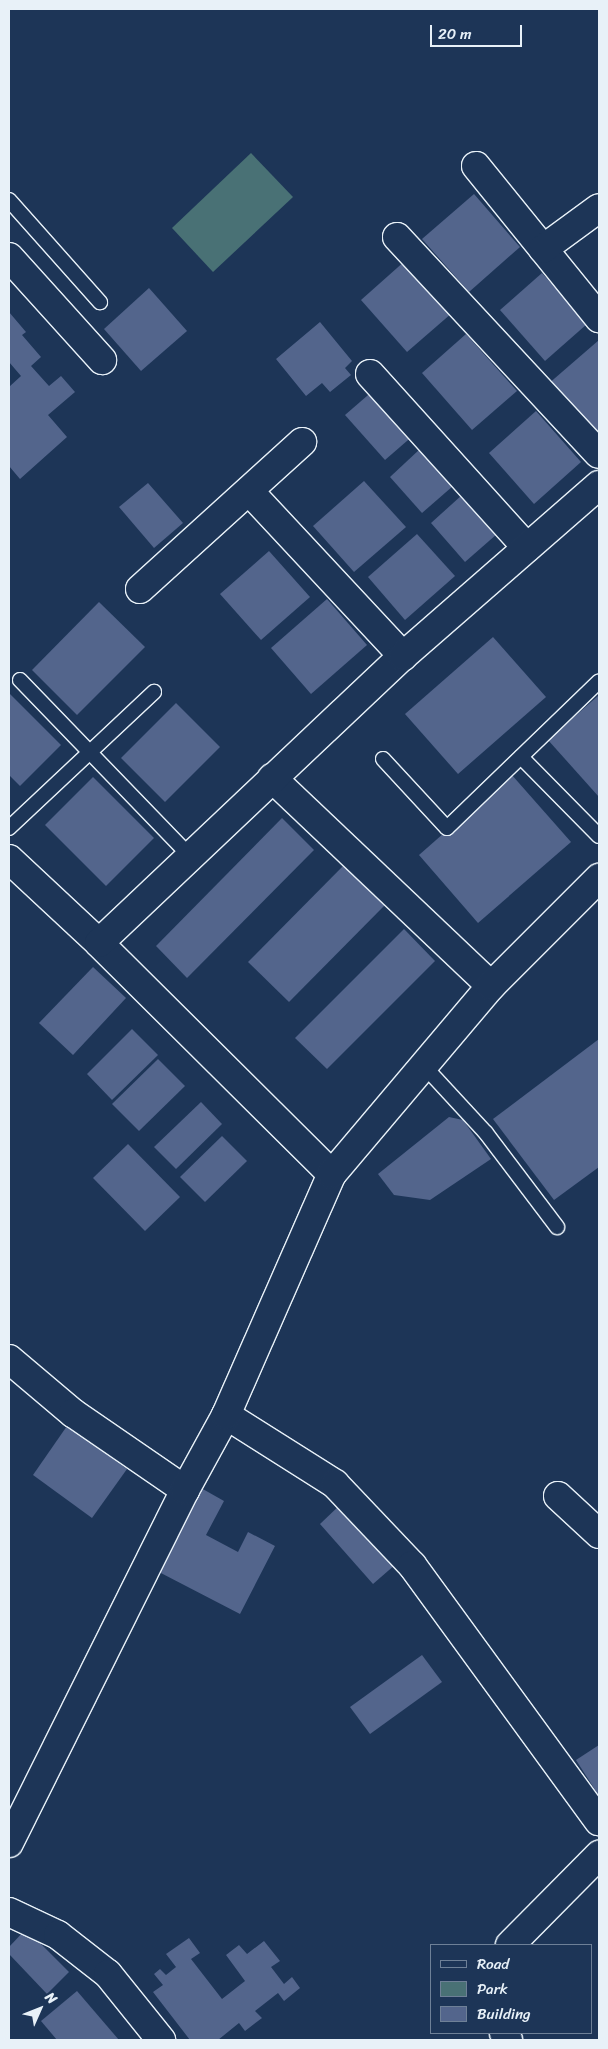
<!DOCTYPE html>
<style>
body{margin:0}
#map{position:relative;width:608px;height:2049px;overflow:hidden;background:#1d3557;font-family:Sriracha,sans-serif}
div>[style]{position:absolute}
.green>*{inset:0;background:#497175}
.building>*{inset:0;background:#53658c}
.roads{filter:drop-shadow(1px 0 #e8f1f8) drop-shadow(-1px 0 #e8f1f8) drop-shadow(0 1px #e8f1f8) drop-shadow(0 -1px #e8f1f8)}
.service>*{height:14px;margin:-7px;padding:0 7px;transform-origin:7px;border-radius:7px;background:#1d3557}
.minor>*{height:28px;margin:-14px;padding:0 14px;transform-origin:14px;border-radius:14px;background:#1d3557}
.tertiary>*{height:28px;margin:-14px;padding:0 14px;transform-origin:14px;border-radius:14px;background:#1d3557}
span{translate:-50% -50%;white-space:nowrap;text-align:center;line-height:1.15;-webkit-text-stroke:4.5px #1d3557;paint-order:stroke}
.frame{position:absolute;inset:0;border:10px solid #e8f1f8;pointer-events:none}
.legend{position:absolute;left:430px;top:1944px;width:162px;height:90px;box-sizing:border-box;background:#1d3557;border:1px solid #6e8097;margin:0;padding:6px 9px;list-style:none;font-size:15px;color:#e8f1f8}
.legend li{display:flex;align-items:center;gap:10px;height:25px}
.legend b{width:25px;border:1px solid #6e8097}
.north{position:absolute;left:15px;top:1984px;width:50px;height:50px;-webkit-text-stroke:4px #1d3557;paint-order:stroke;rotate:46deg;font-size:14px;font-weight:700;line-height:20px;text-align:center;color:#e8f1f8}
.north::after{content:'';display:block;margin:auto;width:18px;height:22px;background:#e8f1f8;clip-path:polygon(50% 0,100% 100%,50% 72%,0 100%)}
.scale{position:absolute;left:430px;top:25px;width:92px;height:22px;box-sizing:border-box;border:2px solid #e8f1f8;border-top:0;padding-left:6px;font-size:15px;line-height:18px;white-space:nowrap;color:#e8f1f8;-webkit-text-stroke:4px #1d3557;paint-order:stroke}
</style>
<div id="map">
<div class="green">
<div style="clip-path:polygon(251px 153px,293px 197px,213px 272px,172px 228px)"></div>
</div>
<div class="building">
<div style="clip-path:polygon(474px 194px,520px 247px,469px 292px,422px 239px)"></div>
<div style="clip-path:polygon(406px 260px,452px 313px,407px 352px,361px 300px)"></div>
<div style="clip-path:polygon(542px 273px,587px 324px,545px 361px,500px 310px)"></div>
<div style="clip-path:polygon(149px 288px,187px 331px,141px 371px,104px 329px)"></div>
<div style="clip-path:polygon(9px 312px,26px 332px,22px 335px,41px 357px,31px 366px,49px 386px,61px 376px,75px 392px,48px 415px,67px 437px,20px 479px,9px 466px,9px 387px,21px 376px,9px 362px)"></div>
<div style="clip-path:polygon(320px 322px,352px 361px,345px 368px,351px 375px,330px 392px,322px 383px,306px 396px,276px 359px)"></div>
<div style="clip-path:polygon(466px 334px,517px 391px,472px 430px,422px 373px)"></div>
<div style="clip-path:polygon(599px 340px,599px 433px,594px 438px,547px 385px)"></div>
<div style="clip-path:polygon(375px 389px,415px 434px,385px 460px,345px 415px)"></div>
<div style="clip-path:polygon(536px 411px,581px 462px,534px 504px,489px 453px)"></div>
<div style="clip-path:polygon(420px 449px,453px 486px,422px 513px,390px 477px)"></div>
<div style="clip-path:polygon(364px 481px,406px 527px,354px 572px,313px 526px)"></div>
<div style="clip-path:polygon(148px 483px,183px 523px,154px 548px,119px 507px)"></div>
<div style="clip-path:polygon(462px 495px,497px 534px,465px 562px,431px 523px)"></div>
<div style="clip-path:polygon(417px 534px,455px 576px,405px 620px,368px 577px)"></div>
<div style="clip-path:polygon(269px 551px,310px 597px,261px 640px,220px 594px)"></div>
<div style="clip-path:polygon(327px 599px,367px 645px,311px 694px,271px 648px)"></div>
<div style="clip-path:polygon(99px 602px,145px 647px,77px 715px,32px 670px)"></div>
<div style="clip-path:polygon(493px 637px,546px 697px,458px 774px,405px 714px)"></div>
<div style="clip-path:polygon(9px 693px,61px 745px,20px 786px,9px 775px)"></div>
<div style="clip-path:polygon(599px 695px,599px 797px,548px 740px)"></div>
<div style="clip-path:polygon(176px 703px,220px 747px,165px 802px,121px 758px)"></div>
<div style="clip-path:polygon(511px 774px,571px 842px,478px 923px,419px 855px)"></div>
<div style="clip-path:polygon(93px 777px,154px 838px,106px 886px,45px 825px)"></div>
<div style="clip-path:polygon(282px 818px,314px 850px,187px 978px,156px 946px)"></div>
<div style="clip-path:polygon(345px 864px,385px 905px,289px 1002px,248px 962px)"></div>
<div style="clip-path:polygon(404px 929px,435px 961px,327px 1069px,295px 1038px)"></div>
<div style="clip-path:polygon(93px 967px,126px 998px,73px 1055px,39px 1023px)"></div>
<div style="clip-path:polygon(132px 1029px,158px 1055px,112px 1100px,87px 1074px)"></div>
<div style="clip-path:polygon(599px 1039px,599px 1167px,554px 1200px,493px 1119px)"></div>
<div style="clip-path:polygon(158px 1059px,185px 1086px,139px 1131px,112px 1104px)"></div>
<div style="clip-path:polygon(201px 1102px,222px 1124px,176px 1169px,154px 1147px)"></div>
<div style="clip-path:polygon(449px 1117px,463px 1120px,491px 1159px,430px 1200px,394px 1195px,378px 1174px)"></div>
<div style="clip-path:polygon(222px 1136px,247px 1161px,205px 1202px,180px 1177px)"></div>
<div style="clip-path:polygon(128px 1144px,180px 1197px,145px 1231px,93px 1178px)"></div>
<div style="clip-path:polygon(67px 1426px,127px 1469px,92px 1518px,33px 1475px)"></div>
<div style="clip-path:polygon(201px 1488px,224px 1501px,206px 1535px,238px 1552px,248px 1532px,275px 1546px,240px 1614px,157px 1571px)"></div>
<div style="clip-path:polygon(342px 1503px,396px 1564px,373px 1584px,320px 1524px)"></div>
<div style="clip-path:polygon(422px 1655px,442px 1682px,370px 1734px,350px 1707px)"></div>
<div style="clip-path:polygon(599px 1745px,599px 1796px,576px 1760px)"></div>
<div style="clip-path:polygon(26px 1929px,69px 1972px,47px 1994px,9px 1954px,9px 1947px)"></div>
<div style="clip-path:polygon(189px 1938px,200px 1953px,191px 1959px,222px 1999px,245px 1981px,226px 1955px,239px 1945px,247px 1954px,264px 1941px,280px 1961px,271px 1967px,284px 1984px,292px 1977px,300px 1988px,284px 2001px,278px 1993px,255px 2011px,262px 2018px,245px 2031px,239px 2023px,218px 2040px,190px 2040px,153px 1992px,163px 1985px,154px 1974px,160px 1969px,166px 1975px,176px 1967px,166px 1954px)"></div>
<div style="clip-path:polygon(77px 1991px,119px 2040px,57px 2040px,41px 2021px)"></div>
</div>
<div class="roads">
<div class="service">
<div style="left:9px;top:200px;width:137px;rotate:48.3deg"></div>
<div style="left:20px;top:680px;width:245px;rotate:46deg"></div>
<div style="left:521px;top:757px;width:111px;rotate:45.4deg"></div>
<div style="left:383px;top:759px;width:94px;rotate:47.2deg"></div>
<div style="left:447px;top:828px;width:211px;rotate:-44deg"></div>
<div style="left:9px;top:828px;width:199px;rotate:-43.2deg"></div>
<div style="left:424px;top:1066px;width:91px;rotate:47.2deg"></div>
<div style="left:486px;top:1133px;width:118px;rotate:52.9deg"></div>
</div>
<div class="minor">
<div style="left:476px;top:166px;width:196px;rotate:51deg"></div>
<div style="left:397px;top:237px;width:296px;rotate:47.1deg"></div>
<div style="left:543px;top:249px;width:69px;rotate:-36.2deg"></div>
<div style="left:9px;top:257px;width:139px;rotate:47.9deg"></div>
<div style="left:370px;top:374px;width:234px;rotate:47.9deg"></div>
<div style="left:249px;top:491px;width:226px;rotate:47deg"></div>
<div style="left:140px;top:589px;width:219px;rotate:-42.2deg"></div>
<div style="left:272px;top:778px;width:302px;rotate:43.5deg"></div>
<div style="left:9px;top:859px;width:123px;rotate:43deg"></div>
<div style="left:99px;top:943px;width:328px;rotate:44.8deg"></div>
<div style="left:99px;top:943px;width:418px;rotate:-43.4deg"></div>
<div style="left:403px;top:656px;width:260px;rotate:-41.1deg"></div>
<div style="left:9px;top:1359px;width:84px;rotate:40.2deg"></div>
<div style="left:73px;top:1413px;width:136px;rotate:34.5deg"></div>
<div style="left:226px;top:1415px;width:129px;rotate:32.3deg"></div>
<div style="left:335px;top:1484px;width:112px;rotate:46.5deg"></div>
<div style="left:412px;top:1565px;width:317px;rotate:53.9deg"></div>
<div style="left:558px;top:1496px;width:56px;rotate:42.8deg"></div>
<div style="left:9px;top:1912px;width:54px;rotate:25.1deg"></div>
<div style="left:58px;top:1935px;width:63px;rotate:38deg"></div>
<div style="left:108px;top:1974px;width:85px;rotate:51.2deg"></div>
<div style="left:510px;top:1945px;width:127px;rotate:-45.3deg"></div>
<div style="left:504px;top:2033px;width:8px;rotate:60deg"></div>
</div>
<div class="tertiary">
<div style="left:9px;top:1843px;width:394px;rotate:-63.5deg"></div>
<div style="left:185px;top:1490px;width:85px;rotate:-61.3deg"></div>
<div style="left:226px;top:1415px;width:263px;rotate:-66.3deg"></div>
<div style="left:332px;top:1174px;width:246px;rotate:-49.8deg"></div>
<div style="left:491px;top:986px;width:153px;rotate:-45deg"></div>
</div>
</div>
<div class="frame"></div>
<ul class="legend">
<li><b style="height:6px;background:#1d3557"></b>Road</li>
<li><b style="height:14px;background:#497175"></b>Park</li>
<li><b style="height:14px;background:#53658c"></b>Building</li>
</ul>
<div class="north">N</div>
<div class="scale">20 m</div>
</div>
